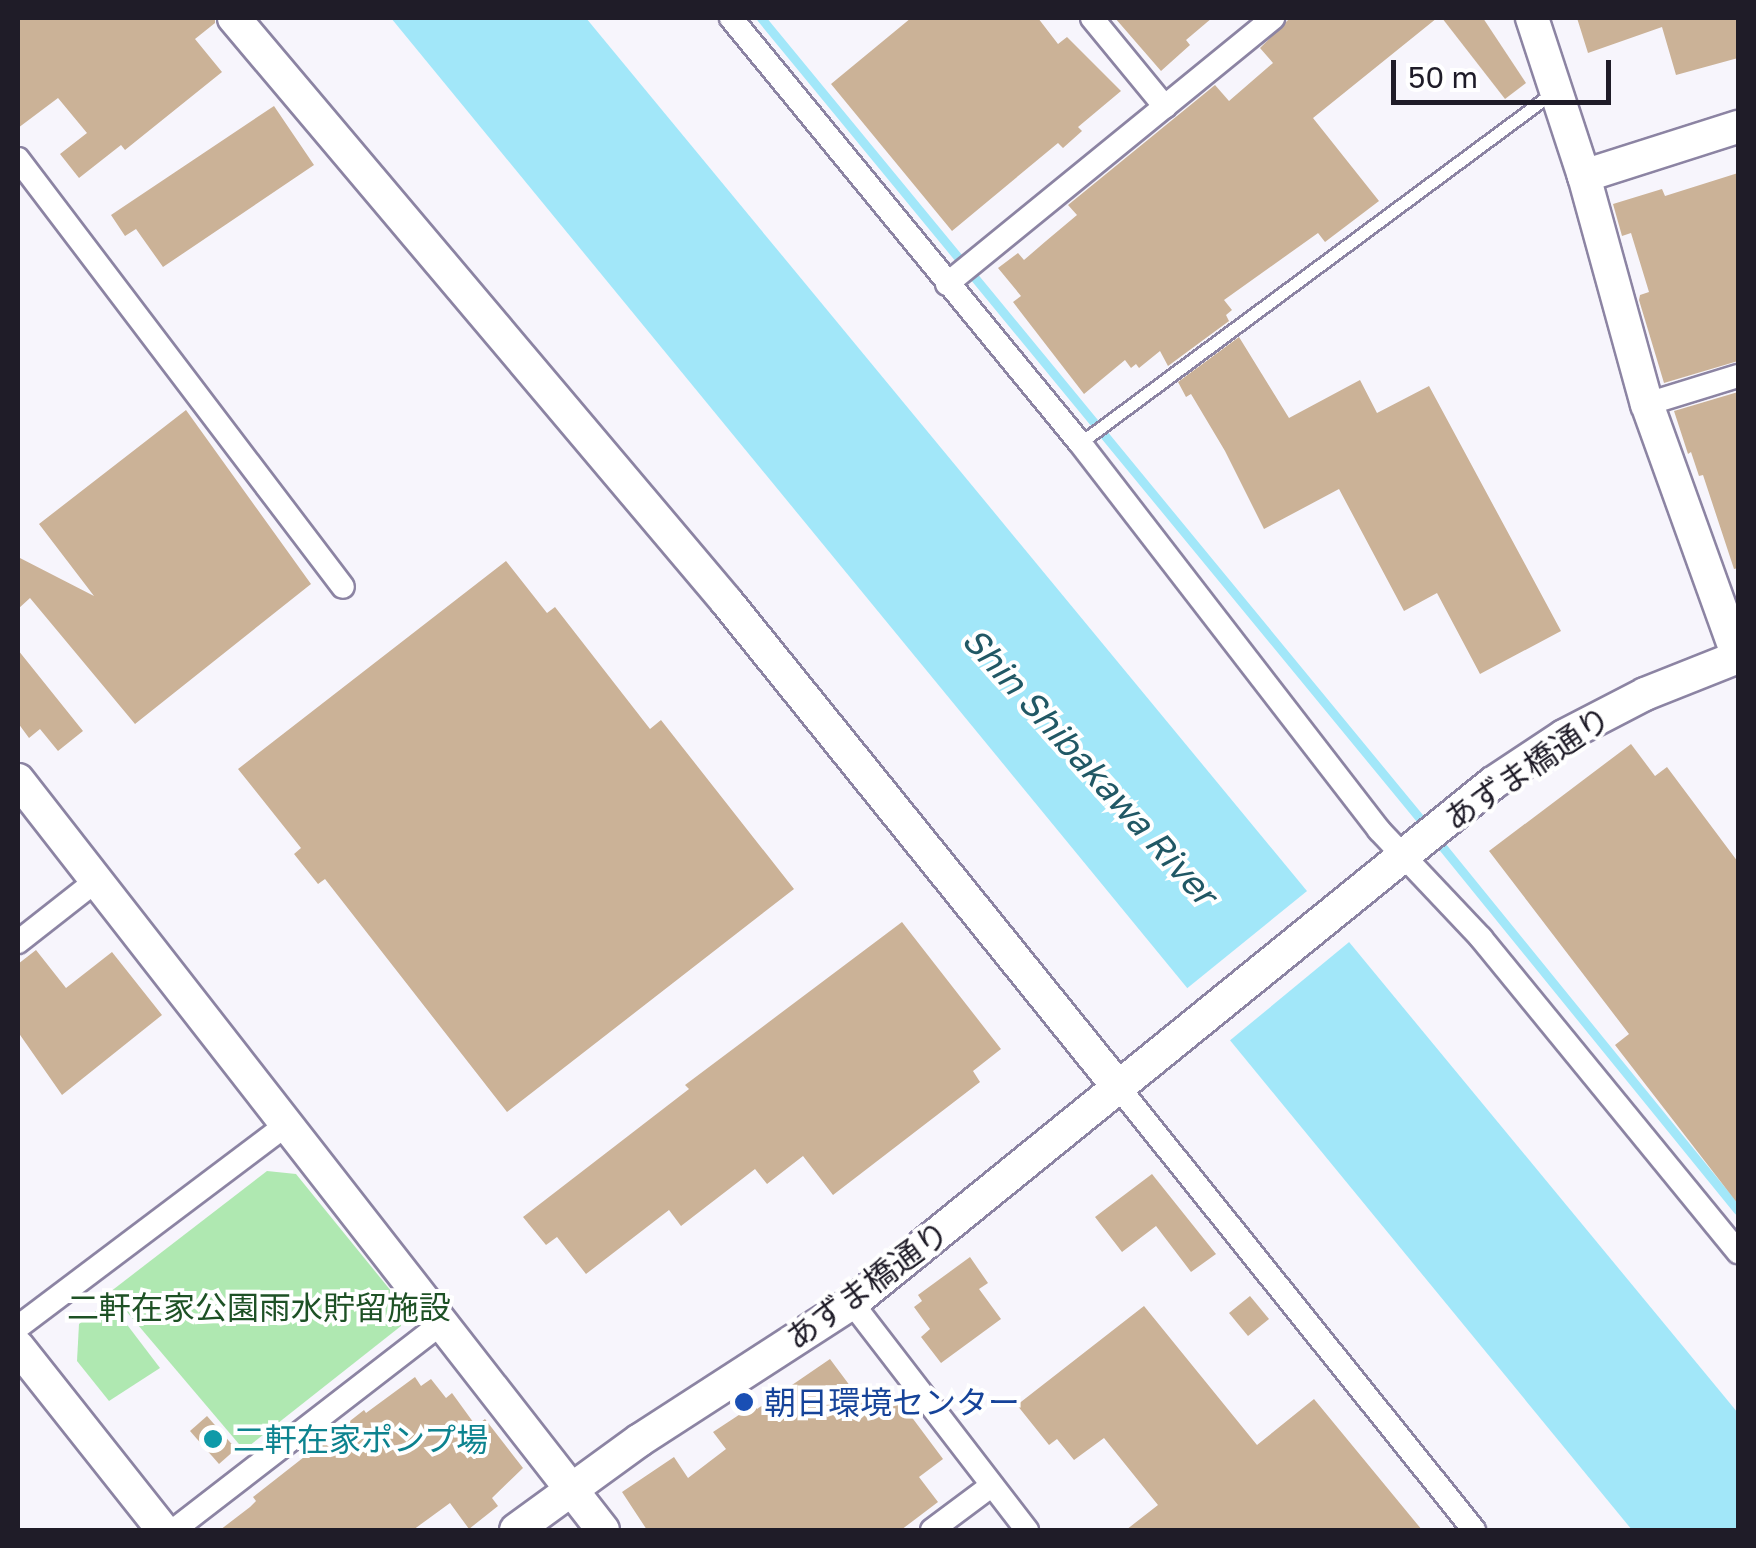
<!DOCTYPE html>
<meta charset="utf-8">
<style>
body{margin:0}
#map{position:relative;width:1756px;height:1548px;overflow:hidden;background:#f7f5fc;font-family:"Golos Text","Noto Sans JP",sans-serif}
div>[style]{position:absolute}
.green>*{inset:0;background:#afe8b1}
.water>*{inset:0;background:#a2e7f9}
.pier>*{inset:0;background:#f7f5fc}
.stream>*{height:9px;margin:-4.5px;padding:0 4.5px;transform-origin:4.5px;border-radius:4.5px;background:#a2e7f9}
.building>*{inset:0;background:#cbb297}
.roads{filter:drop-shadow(2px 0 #8c84a3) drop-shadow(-2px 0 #8c84a3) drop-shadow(0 2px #8c84a3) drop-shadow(0 -2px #8c84a3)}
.lane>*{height:11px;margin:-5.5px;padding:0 5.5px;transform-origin:5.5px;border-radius:5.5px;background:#fff}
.street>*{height:22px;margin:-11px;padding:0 11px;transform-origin:11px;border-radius:11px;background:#fff}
.secondary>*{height:32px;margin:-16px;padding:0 16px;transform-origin:16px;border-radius:16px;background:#fff}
.dots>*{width:28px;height:28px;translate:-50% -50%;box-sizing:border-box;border:5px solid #fff;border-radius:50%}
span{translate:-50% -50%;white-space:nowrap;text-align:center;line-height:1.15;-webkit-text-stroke:8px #fff;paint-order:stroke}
.street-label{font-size:32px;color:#1f1c28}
.park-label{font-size:32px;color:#1e5125}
.transit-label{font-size:32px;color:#164399}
.left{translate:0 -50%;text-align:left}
.culture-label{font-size:32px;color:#0d838f}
.water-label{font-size:35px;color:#215865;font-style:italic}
.frame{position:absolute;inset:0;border:20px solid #1f1c28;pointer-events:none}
.scale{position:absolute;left:1391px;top:60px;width:220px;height:45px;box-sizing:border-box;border:5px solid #1f1c28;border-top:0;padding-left:12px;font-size:30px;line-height:35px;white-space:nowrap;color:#1f1c28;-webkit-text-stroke:8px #fff;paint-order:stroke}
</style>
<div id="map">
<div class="green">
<div style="clip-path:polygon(267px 1171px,296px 1174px,400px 1302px,401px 1326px,244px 1450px,110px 1292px)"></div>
<div style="clip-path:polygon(109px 1301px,160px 1368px,109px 1401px,77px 1361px,79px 1324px)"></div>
</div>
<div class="water">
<div style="clip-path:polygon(391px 18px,586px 18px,1738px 1413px,1738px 1530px,1632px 1530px)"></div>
</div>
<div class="pier">
<div style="clip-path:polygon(1312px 887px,1354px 938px,1228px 1042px,1185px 990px)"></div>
</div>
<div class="stream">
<div style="left:761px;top:18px;width:1046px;rotate:50.54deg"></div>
<div style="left:1436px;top:839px;width:478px;rotate:50.9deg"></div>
</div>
<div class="building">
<div style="clip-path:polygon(18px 18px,215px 18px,215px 23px,195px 39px,222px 72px,125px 150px,121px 145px,79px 178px,60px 154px,87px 133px,58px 98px,18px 128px)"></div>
<div style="clip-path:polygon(911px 18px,1038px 18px,1058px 44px,1067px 37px,1121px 91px,1078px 127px,1082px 131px,1063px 148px,1058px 143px,952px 231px,831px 84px)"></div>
<div style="clip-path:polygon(1115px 18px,1212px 18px,1186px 40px,1190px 45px,1161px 71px)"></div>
<div style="clip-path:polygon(1290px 18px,1437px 18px,1313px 118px,1379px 201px,1325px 242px,1318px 233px,1224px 300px,1232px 310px,1226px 315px,1229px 321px,1168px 366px,1160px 351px,1139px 368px,1136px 364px,1131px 368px,1125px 360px,1084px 394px,1013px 302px,1021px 296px,998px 268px,1018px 253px,1024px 260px,1046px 241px,1077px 215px,1068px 205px,1215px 85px,1229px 101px,1273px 63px,1260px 48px)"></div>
<div style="clip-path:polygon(1442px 18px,1483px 18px,1526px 83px,1505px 99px)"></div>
<div style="clip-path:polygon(1577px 18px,1738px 18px,1738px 58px,1676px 75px,1662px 27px,1588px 53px)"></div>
<div style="clip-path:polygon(274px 106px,314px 165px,163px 267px,136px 229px,125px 236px,111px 215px)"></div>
<div style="clip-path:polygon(1738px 173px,1738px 361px,1664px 383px,1639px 300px,1640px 295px,1649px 292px,1631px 233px,1622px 236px,1613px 204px,1662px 189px,1665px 196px)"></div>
<div style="clip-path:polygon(1239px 337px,1289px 418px,1360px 380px,1377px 413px,1429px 386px,1561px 631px,1480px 674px,1437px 593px,1404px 611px,1339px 489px,1264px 529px,1225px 451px,1191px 394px,1186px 397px,1178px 382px)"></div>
<div style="clip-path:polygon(1738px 392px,1738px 568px,1734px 569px,1703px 475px,1699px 476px,1691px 452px,1688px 454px,1674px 411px)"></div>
<div style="clip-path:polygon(186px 410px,311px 584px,135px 724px,30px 598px,18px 609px,18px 557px,94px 596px,39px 524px)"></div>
<div style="clip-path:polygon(506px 561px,547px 613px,555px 607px,650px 729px,661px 720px,794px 889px,507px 1112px,325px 879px,318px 884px,294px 854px,301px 848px,238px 769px)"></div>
<div style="clip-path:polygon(18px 650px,83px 731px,58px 751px,40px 729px,29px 738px,18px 723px)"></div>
<div style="clip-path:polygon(1631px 744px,1655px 776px,1667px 767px,1738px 862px,1738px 1204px,1615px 1045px,1629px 1034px,1489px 851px)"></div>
<div style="clip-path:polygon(902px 922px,1001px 1049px,973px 1071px,980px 1082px,833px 1195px,803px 1156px,767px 1184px,755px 1169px,681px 1226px,669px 1210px,586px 1274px,557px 1237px,546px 1245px,523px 1217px,689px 1089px,685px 1085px)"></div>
<div style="clip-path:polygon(36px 950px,66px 988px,112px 952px,162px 1015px,62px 1095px,18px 1032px,18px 964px)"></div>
<div style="clip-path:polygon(1152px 1174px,1216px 1254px,1191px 1272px,1156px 1226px,1122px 1252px,1095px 1217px)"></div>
<div style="clip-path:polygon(970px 1257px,988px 1283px,979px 1289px,1001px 1319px,941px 1363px,921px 1337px,930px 1329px,914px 1307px,922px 1301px,918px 1295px)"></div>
<div style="clip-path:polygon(1250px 1296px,1269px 1319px,1248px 1336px,1229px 1313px)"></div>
<div style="clip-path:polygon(1144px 1306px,1257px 1445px,1314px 1399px,1422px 1530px,1126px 1530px,1158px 1505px,1104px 1438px,1074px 1460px,1057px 1439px,1049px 1445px,1017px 1405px)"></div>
<div style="clip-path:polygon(830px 1359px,865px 1406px,890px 1388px,943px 1459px,919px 1477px,938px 1502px,901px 1530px,647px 1530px,622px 1492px,674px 1457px,688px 1478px,726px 1449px,713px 1432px,754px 1405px,757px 1409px)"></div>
<div style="clip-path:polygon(415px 1377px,421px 1386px,431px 1379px,446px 1398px,452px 1393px,476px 1426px,485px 1419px,523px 1468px,492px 1498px,498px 1506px,469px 1529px,450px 1503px,413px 1530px,220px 1530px,250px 1507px,256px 1501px,253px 1497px,364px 1410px,366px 1413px)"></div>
<div style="clip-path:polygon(207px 1416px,236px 1449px,219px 1464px,190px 1431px)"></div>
</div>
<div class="roads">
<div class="lane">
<div style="left:1080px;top:443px;width:586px;rotate:-36.54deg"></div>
</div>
<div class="street">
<div style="left:731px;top:18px;width:550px;rotate:50.61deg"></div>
<div style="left:1080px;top:443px;width:489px;rotate:52.3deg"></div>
<div style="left:1379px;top:830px;width:149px;rotate:46.6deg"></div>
<div style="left:1481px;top:938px;width:406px;rotate:50.7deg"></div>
<div style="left:1092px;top:18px;width:115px;rotate:50.6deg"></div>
<div style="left:18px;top:159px;width:537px;rotate:52.79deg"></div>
<div style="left:947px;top:284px;width:421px;rotate:-39.2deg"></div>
<div style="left:1647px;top:404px;width:95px;rotate:-17.1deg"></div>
<div style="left:18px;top:942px;width:100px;rotate:-38.1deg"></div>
<div style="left:1119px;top:1088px;width:567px;rotate:51.23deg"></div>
<div style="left:852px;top:1303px;width:287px;rotate:52.4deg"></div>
<div style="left:18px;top:1327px;width:334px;rotate:-37deg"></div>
<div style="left:174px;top:1530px;width:341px;rotate:-37.7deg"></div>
<div style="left:932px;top:1530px;width:74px;rotate:-36.7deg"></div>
</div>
<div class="secondary">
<div style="left:234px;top:18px;width:764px;rotate:49.83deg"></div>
<div style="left:727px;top:602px;width:624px;rotate:51.11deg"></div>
<div style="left:1532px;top:18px;width:166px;rotate:71.8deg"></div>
<div style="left:1584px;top:176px;width:237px;rotate:74.6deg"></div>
<div style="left:1647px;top:404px;width:269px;rotate:70.2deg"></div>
<div style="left:1584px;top:176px;width:162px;rotate:-17.7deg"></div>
<div style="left:18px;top:780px;width:951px;rotate:52.05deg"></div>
<div style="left:18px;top:1347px;width:233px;rotate:51.6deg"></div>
<div style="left:516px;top:1530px;width:153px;rotate:-36deg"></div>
<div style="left:640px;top:1440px;width:252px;rotate:-32.9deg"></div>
<div style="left:852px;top:1303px;width:825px;rotate:-39.05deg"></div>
<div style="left:1493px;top:783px;width:85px;rotate:-33.5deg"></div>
<div style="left:1564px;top:736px;width:91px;rotate:-27.4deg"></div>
<div style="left:1645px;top:694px;width:100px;rotate:-21.7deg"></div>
</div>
</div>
<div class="dots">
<div style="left:744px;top:1402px;background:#1a4fb4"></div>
<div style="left:213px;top:1439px;background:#0f9aa8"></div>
</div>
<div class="street-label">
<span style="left:1527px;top:768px;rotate:-34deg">あずま橋通り</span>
<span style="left:867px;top:1285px;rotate:-36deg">あずま橋通り</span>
</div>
<div class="park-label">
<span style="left:259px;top:1307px">二軒在家公園雨水貯留施設</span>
</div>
<div class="transit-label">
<span class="left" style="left:764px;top:1402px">朝日環境センター</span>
</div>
<div class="culture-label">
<span class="left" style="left:233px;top:1439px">二軒在家ポンプ場</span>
</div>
<div class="water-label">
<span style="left:1090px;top:766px;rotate:48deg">Shin Shibakawa River</span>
</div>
<div class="frame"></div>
<div class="scale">50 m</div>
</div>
